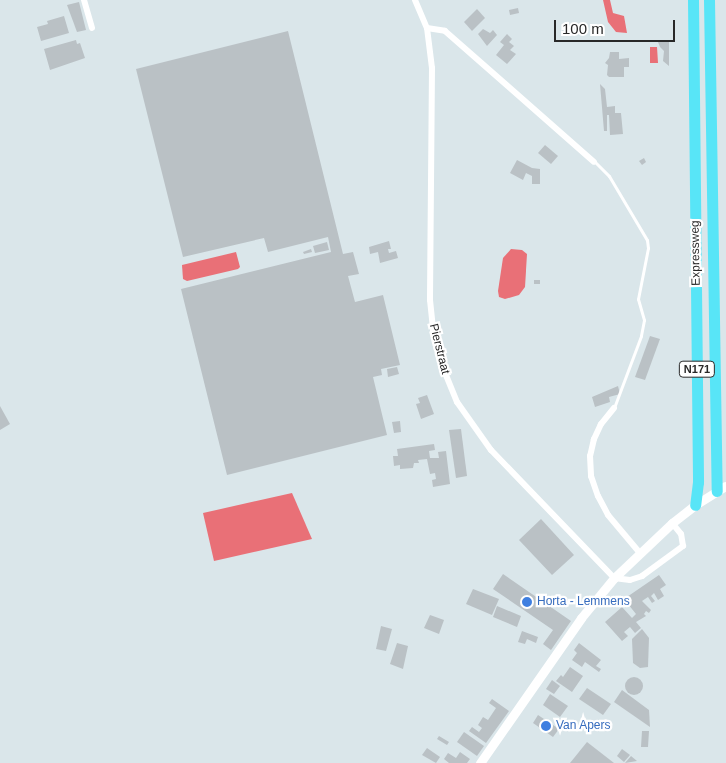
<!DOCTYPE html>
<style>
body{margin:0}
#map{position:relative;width:726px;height:763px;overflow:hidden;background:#dae6ea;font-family:Helvetica,sans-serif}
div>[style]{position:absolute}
.water>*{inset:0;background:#e97077}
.building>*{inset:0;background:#bac1c5}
.round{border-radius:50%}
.lane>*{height:3px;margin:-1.5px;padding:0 1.5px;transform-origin:1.5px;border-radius:1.5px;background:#fff}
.street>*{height:6px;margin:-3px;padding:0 3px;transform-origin:3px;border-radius:3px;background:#fff}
.secondary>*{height:9px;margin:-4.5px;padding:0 4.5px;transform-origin:4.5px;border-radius:4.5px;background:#fff}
.highway>*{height:11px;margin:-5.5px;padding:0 5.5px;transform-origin:5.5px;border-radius:5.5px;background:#58e5f7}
.dots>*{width:14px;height:14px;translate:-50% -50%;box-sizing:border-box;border:2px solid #fff;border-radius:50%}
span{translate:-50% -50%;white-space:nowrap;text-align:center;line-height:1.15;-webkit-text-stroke:4.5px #fff;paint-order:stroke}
.shield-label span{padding:1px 4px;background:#fff;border:1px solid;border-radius:4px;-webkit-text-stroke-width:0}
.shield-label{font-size:11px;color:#282828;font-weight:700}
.street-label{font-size:12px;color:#282828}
.shop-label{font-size:12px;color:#366cbe}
.left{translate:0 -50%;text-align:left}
.scale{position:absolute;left:554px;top:20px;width:121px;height:22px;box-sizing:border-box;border:2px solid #282828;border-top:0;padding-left:6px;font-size:15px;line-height:18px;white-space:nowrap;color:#282828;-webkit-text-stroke:4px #fff;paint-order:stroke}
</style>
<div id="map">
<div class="water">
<div style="clip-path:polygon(603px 0,610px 0,613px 13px,624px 16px,627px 33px,616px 32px,608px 22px)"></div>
<div style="clip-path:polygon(650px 47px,657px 47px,658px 63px,650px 63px)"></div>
<div style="clip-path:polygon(511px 249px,522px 250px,527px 254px,525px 287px,519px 295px,505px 299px,499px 297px,498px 291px,503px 258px)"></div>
<div style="clip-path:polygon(236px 252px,240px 267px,238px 269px,187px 281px,183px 279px,182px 265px)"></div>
<div style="clip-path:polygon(292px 493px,312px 539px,214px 561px,203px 513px)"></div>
</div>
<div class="building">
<div style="clip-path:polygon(79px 2px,86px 30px,77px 32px,67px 5px)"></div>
<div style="clip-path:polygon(518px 8px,519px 13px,510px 15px,509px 10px)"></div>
<div style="clip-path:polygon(477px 9px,485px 18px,472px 31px,464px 22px)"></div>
<div style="clip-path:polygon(64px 16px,69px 33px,41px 41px,37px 27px,48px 24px,47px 21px)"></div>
<div style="clip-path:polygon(483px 29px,490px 33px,493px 30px,497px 35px,487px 46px,478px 34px)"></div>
<div style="clip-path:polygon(288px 31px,343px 254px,353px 252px,359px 274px,348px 276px,355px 302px,383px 295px,400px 365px,381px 369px,382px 375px,373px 377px,387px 435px,227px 475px,181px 289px,331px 252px,328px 237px,268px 252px,264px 238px,183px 257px,136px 69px)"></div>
<div style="clip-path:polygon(507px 34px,512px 39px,509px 42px,514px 46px,510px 50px,516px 54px,507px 64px,496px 55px,504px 45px,500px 42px)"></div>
<div style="clip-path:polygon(76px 40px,77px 44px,80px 43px,85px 58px,50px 70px,44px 49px)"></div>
<div style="clip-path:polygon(658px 42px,669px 42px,669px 66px,663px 61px,664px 51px,660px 47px)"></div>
<div style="clip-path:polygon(610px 52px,619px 52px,619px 59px,629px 58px,629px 67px,624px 67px,624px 77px,609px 77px,607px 75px,608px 65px,605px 63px,609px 58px)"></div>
<div style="clip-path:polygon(600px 84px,605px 89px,607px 107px,615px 106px,615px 113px,621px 113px,623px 134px,610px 135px,609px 115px,607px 115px,607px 131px,604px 131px)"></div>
<div style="clip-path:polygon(545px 145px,558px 156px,551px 164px,538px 153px)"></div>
<div style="clip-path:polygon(644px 158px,646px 162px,642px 165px,639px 161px)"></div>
<div style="clip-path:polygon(517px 160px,532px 168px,540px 169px,540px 184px,532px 184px,532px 176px,526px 173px,523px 180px,510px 173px)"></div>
<div style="clip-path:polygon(389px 241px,391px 249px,388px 249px,389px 253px,396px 251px,398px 258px,380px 263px,378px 252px,370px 254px,369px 247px)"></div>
<div style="clip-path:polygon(327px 242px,329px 250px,315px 253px,313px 246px)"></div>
<div style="clip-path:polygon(311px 249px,312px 252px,304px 254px,303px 252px)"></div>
<div style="clip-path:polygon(534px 280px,540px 280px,540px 284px,534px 284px)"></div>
<div style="clip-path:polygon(650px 336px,660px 339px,645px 380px,635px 377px)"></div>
<div style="clip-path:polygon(397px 367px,399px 374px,388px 377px,387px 369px)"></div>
<div style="clip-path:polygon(618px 386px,620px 394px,609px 397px,610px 402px,595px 407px,592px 397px)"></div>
<div style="clip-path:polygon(427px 395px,434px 414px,421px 419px,416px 404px,420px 403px,418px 398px)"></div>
<div style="clip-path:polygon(0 406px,10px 424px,0 430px)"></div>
<div style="clip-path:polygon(400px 421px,401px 432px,394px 433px,392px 422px)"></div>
<div style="clip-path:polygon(461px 429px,467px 476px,456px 478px,449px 430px)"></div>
<div style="clip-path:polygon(434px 444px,435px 450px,429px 451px,430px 458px,439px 458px,438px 452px,446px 451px,450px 484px,433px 487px,432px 480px,436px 479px,435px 473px,430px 474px,427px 459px,418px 460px,419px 463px,414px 463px,413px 468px,400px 469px,400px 465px,394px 466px,393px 456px,398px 456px,397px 449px)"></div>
<div style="clip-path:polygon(541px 519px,574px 555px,552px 575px,519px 540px)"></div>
<div style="clip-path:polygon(503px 574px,571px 621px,551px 650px,543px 644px,553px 630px,493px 589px)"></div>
<div style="clip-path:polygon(659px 575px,666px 585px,660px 589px,664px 596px,658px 600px,654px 593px,651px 596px,655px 601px,652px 603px,648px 597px,642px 601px,651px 610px,649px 613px,646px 611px,644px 614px,646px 616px,636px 622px,641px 628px,635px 633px,630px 627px,624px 632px,628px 636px,622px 641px,605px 622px,622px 607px,632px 618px,636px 614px,624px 599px)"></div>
<div style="clip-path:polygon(473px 589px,499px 599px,492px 615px,466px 604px)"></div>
<div style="clip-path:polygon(497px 606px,521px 616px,517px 627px,493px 617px)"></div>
<div style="clip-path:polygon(430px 615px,444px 620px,439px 634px,424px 628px)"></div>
<div style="clip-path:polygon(381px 626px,392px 629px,386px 651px,376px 649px)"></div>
<div style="clip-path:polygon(642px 629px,649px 638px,648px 667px,640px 668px,633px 663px,632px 639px)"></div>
<div style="clip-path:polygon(522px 631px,538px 637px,536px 643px,527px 639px,525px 644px,518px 642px)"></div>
<div style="clip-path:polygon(397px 643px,408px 646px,403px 669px,390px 664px)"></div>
<div style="clip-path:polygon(579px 643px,601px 660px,596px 666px,601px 669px,599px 672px,585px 662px,582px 667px,572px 660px,577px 653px,574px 650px)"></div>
<div style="clip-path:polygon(570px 667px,583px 676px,572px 692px,556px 681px,561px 675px,563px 677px)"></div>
<div class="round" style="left:625px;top:677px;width:18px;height:18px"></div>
<div style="clip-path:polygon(552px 680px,560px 686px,554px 694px,546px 689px)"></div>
<div style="clip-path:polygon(587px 688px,611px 704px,603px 715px,579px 699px)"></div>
<div style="clip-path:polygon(622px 690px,649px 710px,650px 727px,614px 702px)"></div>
<div style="clip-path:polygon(550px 694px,568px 706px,560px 717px,543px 705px)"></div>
<div style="clip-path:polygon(492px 699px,509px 711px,486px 743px,469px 731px,472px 727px,479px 732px,482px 728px,478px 725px,483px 717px,488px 720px,496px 708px,489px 703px)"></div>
<div style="clip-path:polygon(538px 715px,559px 729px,553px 737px,533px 723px)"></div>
<div style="clip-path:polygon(642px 731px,649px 731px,648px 747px,641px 747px)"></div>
<div style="clip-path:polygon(464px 732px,484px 746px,477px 756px,457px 742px)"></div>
<div style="clip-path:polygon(439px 736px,449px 742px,447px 745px,437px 739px)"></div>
<div style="clip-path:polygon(587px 742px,614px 763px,570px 763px)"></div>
<div style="clip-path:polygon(427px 748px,440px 757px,436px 763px,422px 755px)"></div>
<div style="clip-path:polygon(622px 749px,630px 755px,624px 762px,617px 756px)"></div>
<div style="clip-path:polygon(460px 752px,470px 759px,467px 763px,449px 763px,444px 759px,448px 753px,456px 758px)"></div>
<div style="clip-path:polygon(631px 756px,637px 761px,625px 763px)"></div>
</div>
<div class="lane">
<div style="left:595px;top:162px;width:20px;rotate:45deg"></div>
<div style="left:609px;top:176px;width:74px;rotate:59.3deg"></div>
<div style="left:647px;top:240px;width:8px;rotate:83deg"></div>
<div style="left:648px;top:248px;width:52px;rotate:101.1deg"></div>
<div style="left:638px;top:299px;width:22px;rotate:74deg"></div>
<div style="left:644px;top:320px;width:16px;rotate:101deg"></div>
<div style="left:641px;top:336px;width:77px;rotate:110.6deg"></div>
</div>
<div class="street">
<div style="left:84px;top:0;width:29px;rotate:74deg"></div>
<div style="left:415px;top:0;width:30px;rotate:67deg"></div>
<div style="left:427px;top:28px;width:40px;rotate:82.9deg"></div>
<div style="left:432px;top:68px;width:232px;rotate:90.5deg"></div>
<div style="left:430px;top:300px;width:31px;rotate:84deg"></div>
<div style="left:433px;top:331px;width:28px;rotate:77deg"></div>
<div style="left:439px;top:358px;width:48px;rotate:67.8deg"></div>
<div style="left:457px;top:402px;width:59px;rotate:54.7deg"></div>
<div style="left:491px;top:450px;width:178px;rotate:46.1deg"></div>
<div style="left:614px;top:578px;width:16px;rotate:7deg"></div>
<div style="left:630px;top:580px;width:13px;rotate:-18deg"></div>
<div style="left:642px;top:576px;width:51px;rotate:-36.2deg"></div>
<div style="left:683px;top:546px;width:12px;rotate:-99deg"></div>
<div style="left:681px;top:534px;width:14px;rotate:-129deg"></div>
<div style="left:427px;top:28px;width:18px;rotate:9deg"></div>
<div style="left:445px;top:31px;width:198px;rotate:41.3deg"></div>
<div style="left:614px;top:408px;width:21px;rotate:129deg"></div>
<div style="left:601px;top:424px;width:17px;rotate:115deg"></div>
<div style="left:594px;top:439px;width:17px;rotate:103deg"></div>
<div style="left:590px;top:456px;width:20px;rotate:87deg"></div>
<div style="left:591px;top:476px;width:21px;rotate:71deg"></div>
<div style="left:598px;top:496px;width:21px;rotate:62deg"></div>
<div style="left:608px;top:515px;width:48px;rotate:50deg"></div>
</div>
<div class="secondary">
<div style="left:480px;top:763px;width:177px;rotate:-55.1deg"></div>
<div style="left:581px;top:618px;width:52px;rotate:-50.5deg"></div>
<div style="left:614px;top:578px;width:80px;rotate:-43.5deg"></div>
<div style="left:672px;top:523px;width:29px;rotate:-38deg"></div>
<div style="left:695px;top:505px;width:36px;rotate:-32deg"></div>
</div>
<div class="highway">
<div style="left:693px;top:0;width:482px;rotate:89.4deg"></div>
<div style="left:698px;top:482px;width:23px;rotate:97deg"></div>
<div style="left:709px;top:0;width:491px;rotate:89.1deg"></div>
</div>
<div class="dots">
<div style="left:527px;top:602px;background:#3f7fe0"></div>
<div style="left:546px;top:726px;background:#3f7fe0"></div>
</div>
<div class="shield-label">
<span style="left:697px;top:369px">N171</span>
</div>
<div class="street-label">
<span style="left:696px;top:253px;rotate:-91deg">Expressweg</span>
<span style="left:439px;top:349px;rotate:76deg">Pierstraat</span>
</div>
<div class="shop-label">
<span class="left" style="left:537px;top:602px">Horta - Lemmens</span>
<span class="left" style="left:556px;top:726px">Van Apers</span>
</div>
<div class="scale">100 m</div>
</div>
